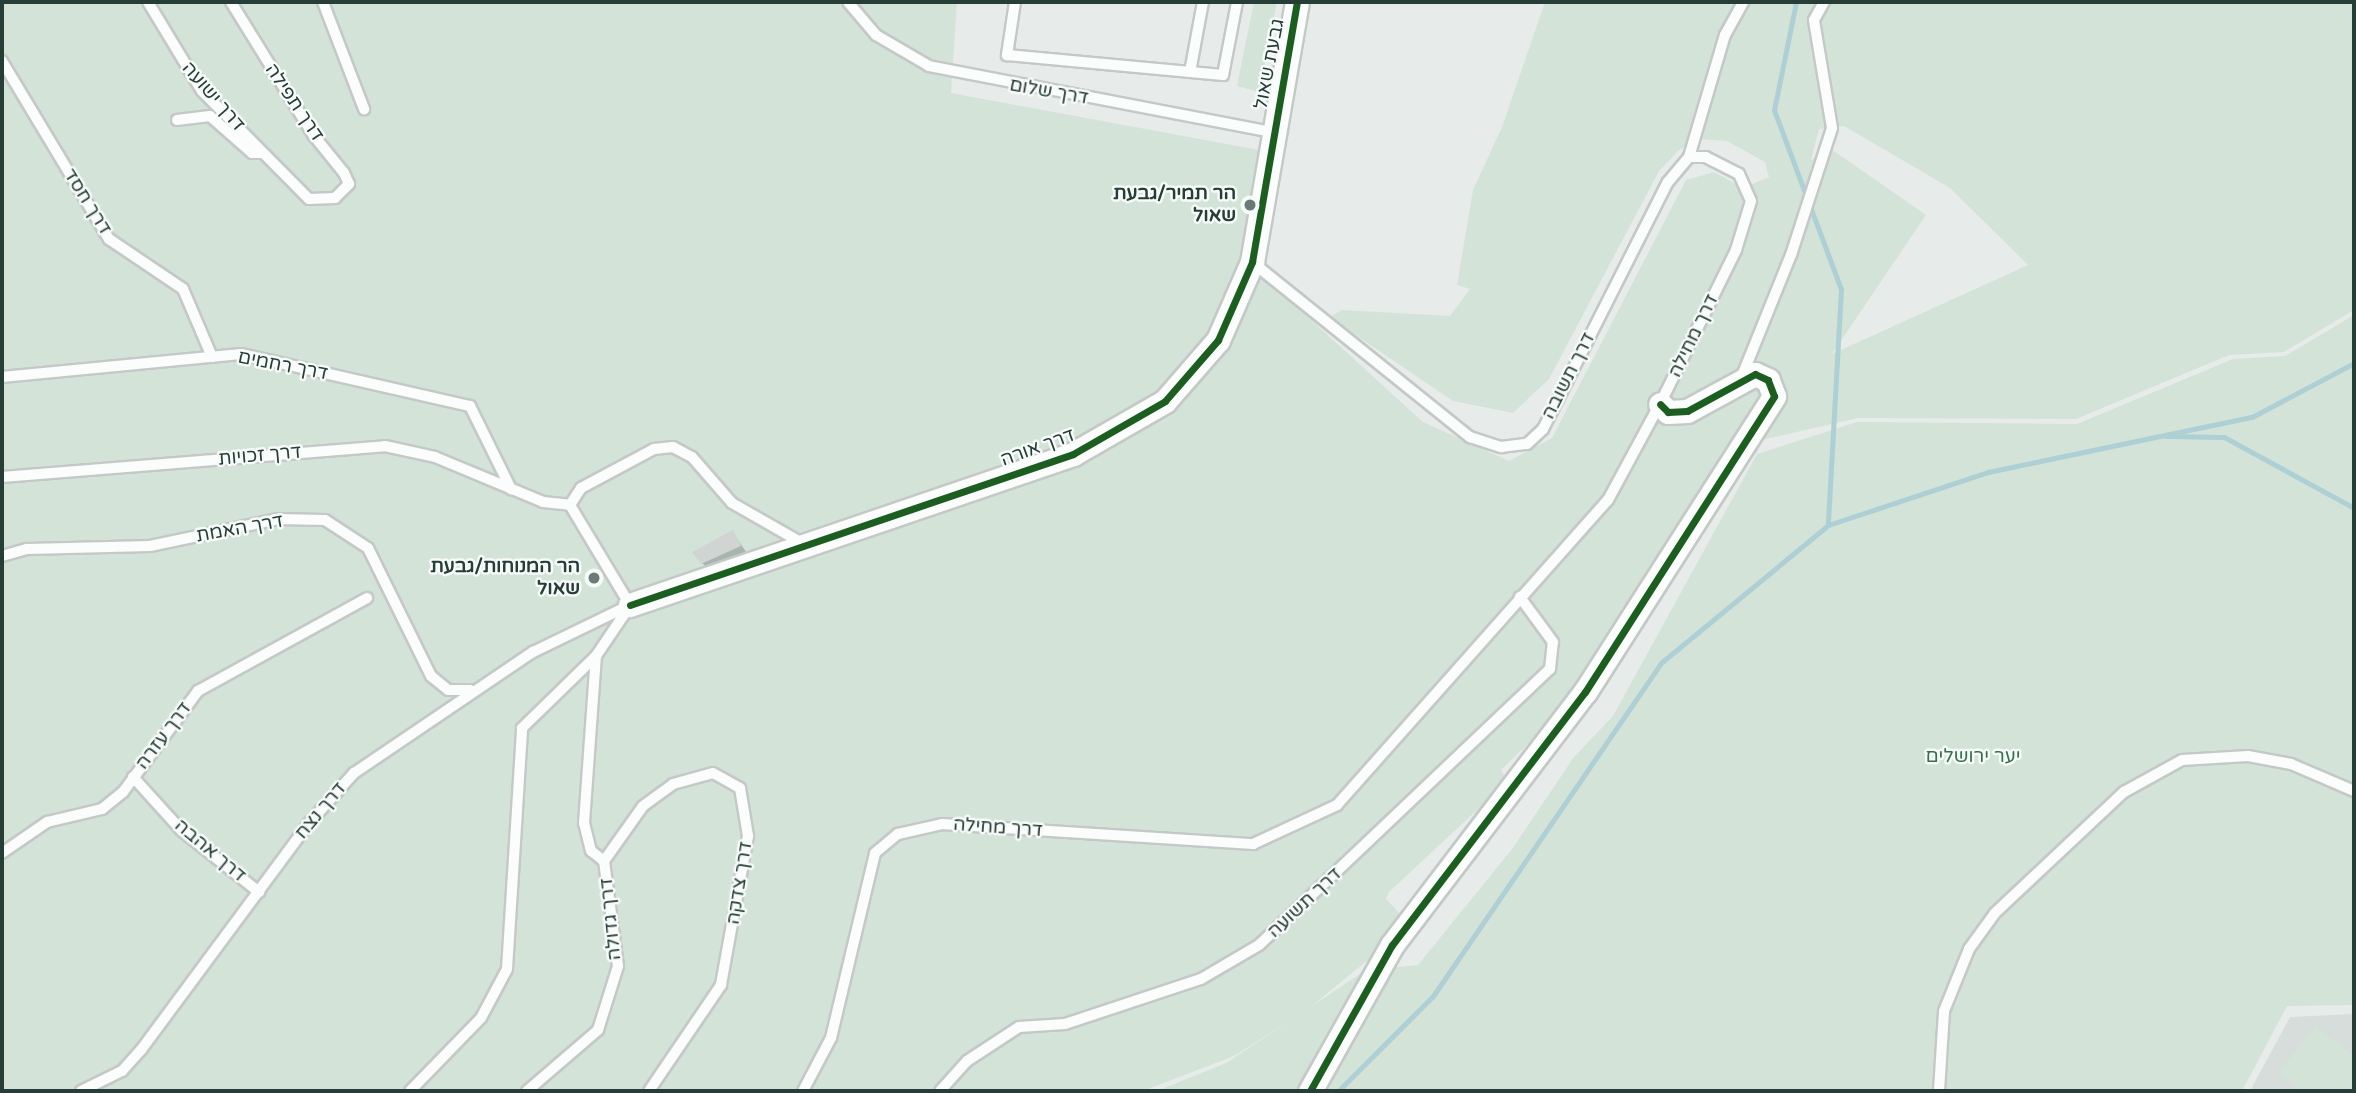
<!DOCTYPE html>
<meta charset="utf-8">
<style>
body{margin:0}
#map{position:relative;width:2356px;height:1093px;overflow:hidden;background:#e7ecea;font-family:"Varela Round","Noto Sans Hebrew",sans-serif}
div>[style]{position:absolute}
.built>*{inset:0;background:#d6ddda}
.green>*{inset:0;background:#d3e3d8}
.shadow>*{inset:0;background:#0003}
.stream>*{height:5px;margin:-2.5px;padding:0 2.5px;transform-origin:2.5px;border-radius:2.5px;background:#aecfd4}
.building>*{inset:0;background:#d0d4d3}
.roads{filter:drop-shadow(2px 0 #c4c9c7) drop-shadow(-2px 0 #c4c9c7) drop-shadow(0 2px #c4c9c7) drop-shadow(0 -2px #c4c9c7)}
.lane>*{height:10px;margin:-5px;padding:0 5px;transform-origin:5px;border-radius:5px;background:#fbfcfc}
.street>*{height:23px;margin:-11.5px;padding:0 11.5px;transform-origin:11.5px;border-radius:11.5px;background:#fbfcfc}
.cycleway>*{height:7px;margin:-3.5px;padding:0 3.5px;transform-origin:3.5px;border-radius:3.5px;background:#1b5e20}
.dots>*{width:19px;height:19px;translate:-50% -50%;box-sizing:border-box;border:4px solid #f6faf8;border-radius:50%}
span{translate:-50% -50%;white-space:nowrap;text-align:center;line-height:1.15;-webkit-text-stroke:5px #f6faf8;paint-order:stroke}
.street-label{font-size:19px;color:#273d37}
.poi-label{font-size:19px;color:#273d37;font-weight:700}
.right{translate:-100% -50%;text-align:right}
.park-label{font-size:19px;color:#366f4c}
.frame{position:absolute;inset:0;border:4px solid #273d37;pointer-events:none}
</style>
<div id="map">
<div class="built">
<div style="clip-path:polygon(2354px 1014px,2354px 1091px,2250px 1091px,2290px 1017px)"></div>
</div>
<div class="green">
<div style="clip-path:polygon(evenodd,2px 2px,957px 2px,951px 93px,1270px 152px,1263px 276px,1423px 422px,1509px 461px,1552px 438px,1686px 180px,1714px 172px,1743px 188px,1769px 177px,1765px 162px,1727px 141px,1699px 139px,1679px 150px,1659px 171px,1549px 379px,1513px 413px,1453px 401px,1329px 317px,1342px 310px,1450px 316px,1470px 289px,1457px 285px,1473px 190px,1502px 127px,1545px 2px,2354px 2px,2354px 310px,2284px 352px,2229px 355px,2076px 419px,1858px 418px,1761px 440px,1687px 523px,1575px 698px,1501px 770px,1507px 782px,1389px 892px,1386px 899px,1406px 920px,1380px 950px,1307px 1010px,1234px 1056px,1143px 1091px,2px 1091px,2px 2px,1844px 126px,1950px 188px,2028px 265px,1832px 354px,1926px 215px,1834px 151px,1811px 160px,1819px 129px,1844px 126px)"></div>
<div style="clip-path:polygon(1254px 2px,1277px 2px,1259px 92px,1237px 86px)"></div>
<div style="clip-path:polygon(2354px 315px,2354px 1005px,2287px 1006px,2242px 1091px,1157px 1091px,1226px 1063px,1366px 970px,1418px 965px,1512px 849px,1574px 757px,1613px 716px,1757px 454px,1857px 422px,2077px 424px,2233px 359px,2285px 356px)"></div>
<div style="clip-path:polygon(2315px 1026px,2354px 1056px,2354px 1091px,2303px 1091px,2279px 1073px)"></div>
</div>
<div class="shadow">
<div style="clip-path:polygon(732px 532px,747px 553px,710px 570px,702px 563px)"></div>
</div>
<div class="stream">
<div style="left:1796px;top:2px;width:110px;rotate:101.5deg"></div>
<div style="left:1774px;top:110px;width:191px;rotate:69.5deg"></div>
<div style="left:1841px;top:289px;width:236px;rotate:93.2deg"></div>
<div style="left:2166px;top:436px;width:58px;rotate:1deg"></div>
<div style="left:2224px;top:437px;width:148px;rotate:28.6deg"></div>
<div style="left:1338px;top:1091px;width:134px;rotate:-45deg"></div>
<div style="left:1433px;top:996px;width:405px;rotate:-55.6deg"></div>
<div style="left:1662px;top:662px;width:215px;rotate:-39.5deg"></div>
<div style="left:1828px;top:525px;width:169px;rotate:-18.3deg"></div>
<div style="left:1988px;top:472px;width:270px;rotate:-11.8deg"></div>
<div style="left:2252px;top:417px;width:115px;rotate:-27.9deg"></div>
</div>
<div class="building">
<div style="clip-path:polygon(733px 530px,741px 546px,701px 564px,692px 552px)"></div>
</div>
<div class="roads">
<div class="lane">
<div style="left:148px;top:2px;width:104px;rotate:58.8deg"></div>
<div style="left:202px;top:91px;width:152px;rotate:45.3deg"></div>
<div style="left:309px;top:199px;width:26px;rotate:-2deg"></div>
<div style="left:335px;top:198px;width:20px;rotate:-45deg"></div>
<div style="left:349px;top:184px;width:12px;rotate:-114deg"></div>
<div style="left:344px;top:173px;width:48px;rotate:-129deg"></div>
<div style="left:314px;top:136px;width:158px;rotate:-121.8deg"></div>
<div style="left:323px;top:2px;width:115px;rotate:69deg"></div>
<div style="left:848px;top:2px;width:43px;rotate:49.7deg"></div>
<div style="left:876px;top:35px;width:61px;rotate:30.3deg"></div>
<div style="left:929px;top:66px;width:350px;rotate:10.9deg"></div>
<div style="left:1015px;top:2px;width:54px;rotate:98.6deg"></div>
<div style="left:1007px;top:55px;width:217px;rotate:5.3deg"></div>
<div style="left:1223px;top:75px;width:74px;rotate:-79.1deg"></div>
<div style="left:2px;top:61px;width:208px;rotate:59deg"></div>
<div style="left:109px;top:239px;width:89px;rotate:34deg"></div>
<div style="left:183px;top:289px;width:74px;rotate:66.9deg"></div>
<div style="left:1190px;top:72px;width:71px;rotate:-79.5deg"></div>
<div style="left:177px;top:120px;width:33px;rotate:-7deg"></div>
<div style="left:210px;top:116px;width:56px;rotate:41.4deg"></div>
<div style="left:252px;top:153px;width:10px"></div>
<div style="left:1689px;top:157px;width:127px;rotate:-73.6deg"></div>
<div style="left:1725px;top:35px;width:38px;rotate:-61deg"></div>
<div style="left:1252px;top:262px;width:280px;rotate:38.8deg"></div>
<div style="left:1470px;top:437px;width:33px;rotate:18deg"></div>
<div style="left:1501px;top:447px;width:26px;rotate:-7deg"></div>
<div style="left:1527px;top:444px;width:22px;rotate:-43deg"></div>
<div style="left:1543px;top:429px;width:277px;rotate:-63.2deg"></div>
<div style="left:1668px;top:182px;width:33px;rotate:-50deg"></div>
<div style="left:1742px;top:376px;width:131px;rotate:-68deg"></div>
<div style="left:1791px;top:255px;width:133px;rotate:-72.1deg"></div>
<div style="left:1832px;top:128px;width:109px;rotate:-99.5deg"></div>
<div style="left:1814px;top:20px;width:21px;rotate:-61deg"></div>
<div style="left:2px;top:377px;width:240px;rotate:-5.5deg"></div>
<div style="left:241px;top:354px;width:235px;rotate:12.8deg"></div>
<div style="left:470px;top:406px;width:93px;rotate:63.7deg"></div>
<div style="left:2px;top:477px;width:384px;rotate:-4.6deg"></div>
<div style="left:385px;top:446px;width:51px;rotate:12.4deg"></div>
<div style="left:435px;top:457px;width:117px;rotate:22.6deg"></div>
<div style="left:543px;top:502px;width:27px;rotate:6deg"></div>
<div style="left:570px;top:505px;width:20px;rotate:-57deg"></div>
<div style="left:581px;top:488px;width:83px;rotate:-28.1deg"></div>
<div style="left:654px;top:449px;width:19px;rotate:-6deg"></div>
<div style="left:673px;top:447px;width:21px;rotate:28deg"></div>
<div style="left:692px;top:457px;width:61px;rotate:49deg"></div>
<div style="left:732px;top:503px;width:81px;rotate:29.7deg"></div>
<div style="left:570px;top:505px;width:117px;rotate:59deg"></div>
<div style="left:2px;top:556px;width:26px;rotate:-16deg"></div>
<div style="left:27px;top:549px;width:123px;rotate:-1.4deg"></div>
<div style="left:150px;top:546px;width:131px;rotate:-11.9deg"></div>
<div style="left:278px;top:519px;width:47px;rotate:1.2deg"></div>
<div style="left:325px;top:520px;width:51px;rotate:33.1deg"></div>
<div style="left:368px;top:548px;width:143px;rotate:63.8deg"></div>
<div style="left:431px;top:676px;width:22px;rotate:39deg"></div>
<div style="left:448px;top:690px;width:22px"></div>
<div style="left:133px;top:777px;width:72px;rotate:47.8deg"></div>
<div style="left:181px;top:830px;width:100px;rotate:38.5deg"></div>
<div style="left:2px;top:853px;width:55px;rotate:-34.6deg"></div>
<div style="left:47px;top:822px;width:57px;rotate:-13.3deg"></div>
<div style="left:102px;top:809px;width:27px;rotate:-39deg"></div>
<div style="left:123px;top:792px;width:126px;rotate:-53.4deg"></div>
<div style="left:198px;top:691px;width:193px;rotate:-28.8deg"></div>
<div style="left:604px;top:861px;width:67px;rotate:-54.7deg"></div>
<div style="left:643px;top:806px;width:37px;rotate:-36deg"></div>
<div style="left:673px;top:784px;width:41px;rotate:-15.4deg"></div>
<div style="left:713px;top:773px;width:31px;rotate:29deg"></div>
<div style="left:740px;top:788px;width:49px;rotate:80.5deg"></div>
<div style="left:748px;top:836px;width:151px;rotate:100.3deg"></div>
<div style="left:721px;top:985px;width:128px;rotate:124.2deg"></div>
<div style="left:81px;top:1091px;width:46px;rotate:-26deg"></div>
<div style="left:122px;top:1071px;width:28px;rotate:-48deg"></div>
<div style="left:141px;top:1050px;width:284px;rotate:-53.5deg"></div>
<div style="left:310px;top:822px;width:66px;rotate:-48.1deg"></div>
<div style="left:354px;top:773px;width:216px;rotate:-34.1deg"></div>
<div style="left:533px;top:652px;width:108px;rotate:-25.9deg"></div>
<div style="left:410px;top:1091px;width:102px;rotate:-45.8deg"></div>
<div style="left:481px;top:1018px;width:55px;rotate:-62deg"></div>
<div style="left:507px;top:969px;width:241px;rotate:-86.4deg"></div>
<div style="left:522px;top:728px;width:103px;rotate:-44.2deg"></div>
<div style="left:527px;top:1091px;width:94px;rotate:-40.7deg"></div>
<div style="left:598px;top:1030px;width:67px;rotate:-72.6deg"></div>
<div style="left:618px;top:966px;width:106px;rotate:-97.6deg"></div>
<div style="left:604px;top:861px;width:16px;rotate:-142deg"></div>
<div style="left:591px;top:851px;width:29px;rotate:-104deg"></div>
<div style="left:584px;top:823px;width:167px;rotate:-85.9deg"></div>
<div style="left:596px;top:656px;width:59px;rotate:-56deg"></div>
<div style="left:803px;top:1091px;width:60px;rotate:-62.2deg"></div>
<div style="left:831px;top:1038px;width:190px;rotate:-76.6deg"></div>
<div style="left:875px;top:853px;width:30px;rotate:-40deg"></div>
<div style="left:898px;top:834px;width:45px;rotate:-12.8deg"></div>
<div style="left:942px;top:824px;width:312px;rotate:3.7deg"></div>
<div style="left:1253px;top:844px;width:93px;rotate:-24.9deg"></div>
<div style="left:1337px;top:805px;width:408px;rotate:-48.4deg"></div>
<div style="left:1608px;top:500px;width:109px;rotate:-61.6deg"></div>
<div style="left:1660px;top:404px;width:172px;rotate:-63.7deg"></div>
<div style="left:1736px;top:250px;width:51px;rotate:-73deg"></div>
<div style="left:1751px;top:201px;width:30px;rotate:-114deg"></div>
<div style="left:1739px;top:174px;width:37px;rotate:-153deg"></div>
<div style="left:1706px;top:157px;width:17px;rotate:180deg"></div>
<div style="left:940px;top:1091px;width:40px;rotate:-48deg"></div>
<div style="left:967px;top:1061px;width:62px;rotate:-33.2deg"></div>
<div style="left:1019px;top:1027px;width:46px;rotate:-3.7deg"></div>
<div style="left:1065px;top:1024px;width:143px;rotate:-18.3deg"></div>
<div style="left:1201px;top:979px;width:67px;rotate:-30.4deg"></div>
<div style="left:1259px;top:945px;width:401px;rotate:-43.5deg"></div>
<div style="left:1550px;top:669px;width:27px;rotate:-84deg"></div>
<div style="left:1553px;top:642px;width:56px;rotate:-126.3deg"></div>
<div style="left:1939px;top:1091px;width:80px;rotate:-86.4deg"></div>
<div style="left:1944px;top:1011px;width:67px;rotate:-68deg"></div>
<div style="left:1969px;top:949px;width:44px;rotate:-54.2deg"></div>
<div style="left:1995px;top:913px;width:177px;rotate:-43.2deg"></div>
<div style="left:2124px;top:792px;width:66px;rotate:-28.9deg"></div>
<div style="left:2182px;top:760px;width:66px;rotate:-3.5deg"></div>
<div style="left:2248px;top:756px;width:44px;rotate:10.5deg"></div>
<div style="left:2291px;top:764px;width:69px;rotate:23.2deg"></div>
</div>
<div class="street">
<div style="left:630px;top:605px;width:468px;rotate:-18.8deg"></div>
<div style="left:1073px;top:454px;width:106px;rotate:-29.9deg"></div>
<div style="left:1165px;top:401px;width:81px;rotate:-49deg"></div>
<div style="left:1218px;top:340px;width:85px;rotate:-66.4deg"></div>
<div style="left:1252px;top:262px;width:264px;rotate:-80.2deg"></div>
<div style="left:1310px;top:1091px;width:167px;rotate:-60.7deg"></div>
<div style="left:1392px;top:945px;width:318px;rotate:-52.7deg"></div>
<div style="left:1585px;top:692px;width:351px;rotate:-57.4deg"></div>
<div style="left:1774px;top:396px;width:17px;rotate:-111deg"></div>
<div style="left:1768px;top:380px;width:14px;rotate:-155deg"></div>
<div style="left:1755px;top:374px;width:77px;rotate:151.4deg"></div>
<div style="left:1687px;top:411px;width:19px;rotate:177deg"></div>
<div style="left:1668px;top:412px;width:11px;rotate:-135deg"></div>
</div>
</div>
<div class="cycleway">
<div style="left:630px;top:605px;width:468px;rotate:-18.8deg"></div>
<div style="left:1073px;top:454px;width:106px;rotate:-29.9deg"></div>
<div style="left:1165px;top:401px;width:81px;rotate:-49deg"></div>
<div style="left:1218px;top:340px;width:85px;rotate:-66.4deg"></div>
<div style="left:1252px;top:262px;width:264px;rotate:-80.2deg"></div>
<div style="left:1310px;top:1091px;width:167px;rotate:-60.7deg"></div>
<div style="left:1392px;top:945px;width:318px;rotate:-52.7deg"></div>
<div style="left:1585px;top:692px;width:351px;rotate:-57.4deg"></div>
<div style="left:1774px;top:396px;width:17px;rotate:-111deg"></div>
<div style="left:1768px;top:380px;width:14px;rotate:-155deg"></div>
<div style="left:1755px;top:374px;width:77px;rotate:151.4deg"></div>
<div style="left:1687px;top:411px;width:19px;rotate:177deg"></div>
<div style="left:1668px;top:412px;width:11px;rotate:-135deg"></div>
</div>
<div class="dots">
<div style="left:1250px;top:205px;background:#6a7a76"></div>
<div style="left:594px;top:578px;background:#6a7a76"></div>
</div>
<div class="street-label">
<span style="left:1270px;top:64px;rotate:-79deg">גבעת שאול</span>
<span style="left:1049px;top:92px;rotate:10deg">דרך שלום</span>
<span style="left:213px;top:97px;rotate:49deg">דרך ישועה</span>
<span style="left:294px;top:103px;rotate:56deg">דרך תפילה</span>
<span style="left:87px;top:202px;rotate:58deg">דרך חסד</span>
<span style="left:1694px;top:336px;rotate:-64deg">דרך מחילה</span>
<span style="left:283px;top:366px;rotate:11deg">דרך רחמים</span>
<span style="left:1569px;top:376px;rotate:-63deg">דרך תשובה</span>
<span style="left:1038px;top:448px;rotate:-20deg">דרך אורה</span>
<span style="left:260px;top:456px;rotate:-5deg">דרך זכויות</span>
<span style="left:240px;top:529px;rotate:-10deg">דרך האמת</span>
<span style="left:164px;top:736px;rotate:-53deg">דרך עזרה</span>
<span style="left:321px;top:811px;rotate:-50deg">דרך נצח</span>
<span style="left:998px;top:828px;rotate:4deg">דרך מחילה</span>
<span style="left:210px;top:851px;rotate:40deg">דרך אהבה</span>
<span style="left:740px;top:883px;rotate:-81deg">דרך צדקה</span>
<span style="left:1305px;top:903px;rotate:-43deg">דרך תשועה</span>
<span style="left:611px;top:919px;rotate:-96deg">דרך גדולה</span>
</div>
<div class="poi-label">
<span class="right" style="left:1236px;top:205px">הר תמיר/גבעת<br>שאול</span>
<span class="right" style="left:580px;top:578px">הר המנוחות/גבעת<br>שאול</span>
</div>
<div class="park-label">
<span style="left:1973px;top:757px">יער ירושלים</span>
</div>
<div class="frame"></div>
</div>
